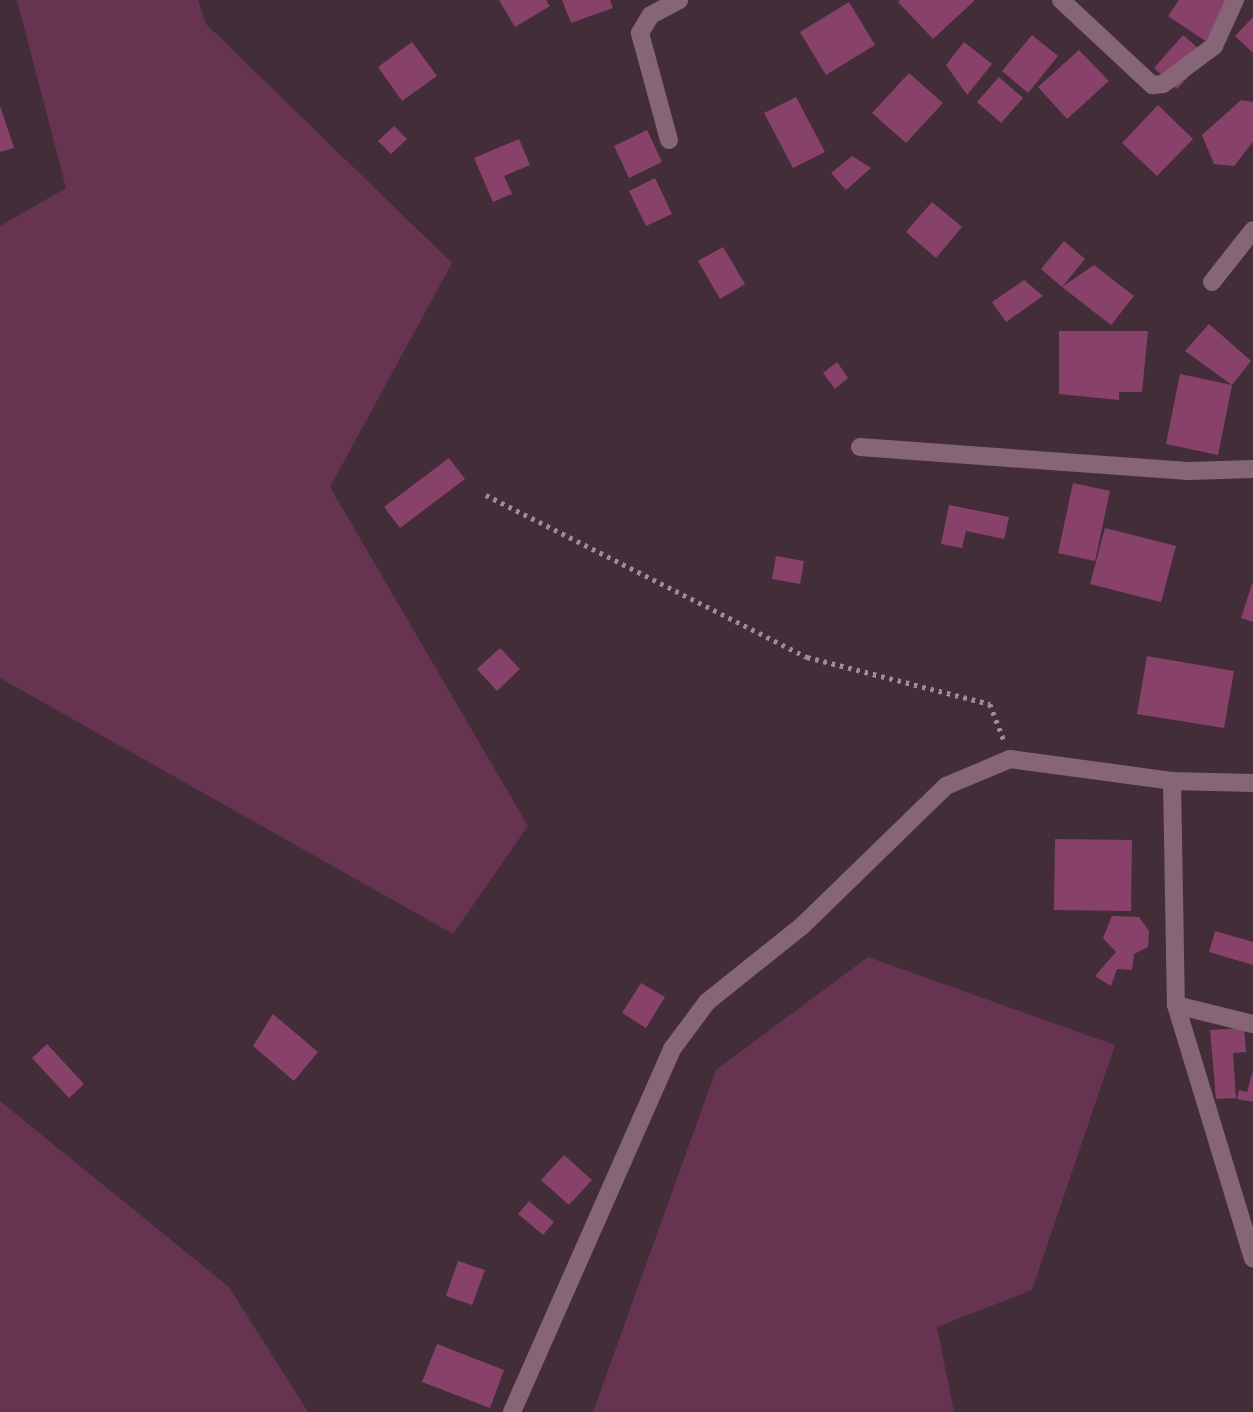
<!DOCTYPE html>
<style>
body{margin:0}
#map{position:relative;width:1253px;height:1412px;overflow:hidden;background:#432d38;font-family:"Open Sans",sans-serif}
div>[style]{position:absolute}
.green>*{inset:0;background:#663450}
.building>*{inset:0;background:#88426a}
.path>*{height:4.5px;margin-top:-2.25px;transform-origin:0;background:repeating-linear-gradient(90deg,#9f8d96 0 3.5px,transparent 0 8.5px)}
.minor>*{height:18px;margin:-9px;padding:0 9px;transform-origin:9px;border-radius:9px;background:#866676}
span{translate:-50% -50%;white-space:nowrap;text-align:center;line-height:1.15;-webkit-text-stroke:7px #23191e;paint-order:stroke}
</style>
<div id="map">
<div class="green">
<div style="clip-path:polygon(17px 0,198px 0,206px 24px,452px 263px,330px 487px,528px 826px,453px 934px,0 678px,0 226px,66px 188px)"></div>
<div style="clip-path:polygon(868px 957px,1115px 1045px,1032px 1290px,937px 1327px,954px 1412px,593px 1412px,716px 1070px)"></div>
<div style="clip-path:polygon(0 1101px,229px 1287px,308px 1412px,0 1412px)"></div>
</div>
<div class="building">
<div style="clip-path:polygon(499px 0,546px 0,550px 6px,515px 27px)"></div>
<div style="clip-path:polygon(562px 0,610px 0,613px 8px,571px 23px)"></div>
<div style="clip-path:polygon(975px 0,933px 39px,898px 2px,900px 0)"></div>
<div style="clip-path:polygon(1179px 0,1240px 0,1210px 44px,1168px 16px)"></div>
<div style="clip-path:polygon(849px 2px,875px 45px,826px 75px,800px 32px)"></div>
<div style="clip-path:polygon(1253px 17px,1253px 53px,1235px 36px)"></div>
<div style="clip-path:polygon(1032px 35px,1058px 56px,1028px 93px,1002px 71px)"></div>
<div style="clip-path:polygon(1183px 35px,1207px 56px,1177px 89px,1154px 68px)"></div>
<div style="clip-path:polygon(412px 42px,437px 76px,402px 101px,378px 67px)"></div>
<div style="clip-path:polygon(964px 42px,992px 64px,967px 95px,946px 65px)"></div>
<div style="clip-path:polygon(1079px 50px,1109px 81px,1067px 119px,1038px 87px)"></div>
<div style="clip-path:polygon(909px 73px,943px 103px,906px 143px,872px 113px)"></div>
<div style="clip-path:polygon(999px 77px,1023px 98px,1001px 123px,977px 102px)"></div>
<div style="clip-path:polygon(796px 97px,825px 152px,793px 168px,764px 113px)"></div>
<div style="clip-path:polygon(1241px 100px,1253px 102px,1253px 142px,1234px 166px,1214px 164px,1202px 135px)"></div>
<div style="clip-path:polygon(1158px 105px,1193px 139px,1157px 176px,1122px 143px)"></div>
<div style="clip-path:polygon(0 106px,14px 148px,0 152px)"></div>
<div style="clip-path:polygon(394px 126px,407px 139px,391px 154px,378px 141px)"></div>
<div style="clip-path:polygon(647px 130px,662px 162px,629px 178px,614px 146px)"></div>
<div style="clip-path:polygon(519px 139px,530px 165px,504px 176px,512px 194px,493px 202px,474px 158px)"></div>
<div style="clip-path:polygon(852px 156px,871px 168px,846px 190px,831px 173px)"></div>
<div style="clip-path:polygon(655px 178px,672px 214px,646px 226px,629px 191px)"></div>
<div style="clip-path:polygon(932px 202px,962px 227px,936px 258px,906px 232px)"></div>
<div style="clip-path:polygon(1064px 241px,1085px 259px,1062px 287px,1041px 269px)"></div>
<div style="clip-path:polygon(723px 247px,745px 284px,720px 299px,698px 261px)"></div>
<div style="clip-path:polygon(1094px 265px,1134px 296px,1111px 325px,1062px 287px)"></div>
<div style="clip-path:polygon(1024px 280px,1043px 296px,1006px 322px,992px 302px)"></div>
<div style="clip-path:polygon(1209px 324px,1251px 361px,1232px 385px,1218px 455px,1166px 444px,1180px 374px,1232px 385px,1185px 351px)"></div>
<div style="clip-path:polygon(1059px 331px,1148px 331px,1142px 392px,1119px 392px,1119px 400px,1059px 394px)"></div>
<div style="clip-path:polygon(837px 362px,848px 378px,835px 389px,823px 373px)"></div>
<div style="clip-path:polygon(449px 458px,465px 479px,400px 528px,384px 507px)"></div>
<div style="clip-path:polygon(1073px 483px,1110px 491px,1095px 561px,1058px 553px)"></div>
<div style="clip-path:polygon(949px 505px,1009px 517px,1004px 539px,966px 531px,962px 548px,941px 544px)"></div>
<div style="clip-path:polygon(1105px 528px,1176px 546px,1161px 602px,1090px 584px)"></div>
<div style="clip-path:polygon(776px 556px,804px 561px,800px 584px,772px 579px)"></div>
<div style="clip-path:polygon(1252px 584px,1253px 584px,1253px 622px,1241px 618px)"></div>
<div style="clip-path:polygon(500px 648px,520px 669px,497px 691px,477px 669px)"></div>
<div style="clip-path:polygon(1147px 656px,1234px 671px,1224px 728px,1137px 714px)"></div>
<div style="clip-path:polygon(1055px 839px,1132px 840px,1131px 911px,1054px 910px)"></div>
<div style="clip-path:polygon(1112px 916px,1139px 917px,1149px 931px,1148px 947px,1134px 954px,1132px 970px,1117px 969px,1111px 986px,1095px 976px,1116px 952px,1103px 938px)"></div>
<div style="clip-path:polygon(1215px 931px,1253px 942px,1253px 965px,1209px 952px)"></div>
<div style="clip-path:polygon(641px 983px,665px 997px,646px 1028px,622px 1013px)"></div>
<div style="clip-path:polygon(273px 1014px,318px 1052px,294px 1081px,253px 1046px)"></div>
<div style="clip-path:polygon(1244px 1028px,1246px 1052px,1233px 1053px,1236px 1098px,1216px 1099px,1210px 1030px)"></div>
<div style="clip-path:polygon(47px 1044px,84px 1084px,69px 1098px,32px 1058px)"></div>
<div style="clip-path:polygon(1253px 1070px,1253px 1102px,1237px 1099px,1239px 1090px,1247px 1092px)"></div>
<div style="clip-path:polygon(564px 1155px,592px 1180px,569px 1205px,541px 1180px)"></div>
<div style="clip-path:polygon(529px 1201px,554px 1222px,543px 1235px,518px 1214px)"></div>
<div style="clip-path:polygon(458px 1261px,485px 1270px,472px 1305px,446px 1296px)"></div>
<div style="clip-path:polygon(437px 1344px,504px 1370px,490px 1408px,422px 1382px)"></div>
</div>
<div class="path">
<div style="left:486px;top:495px;width:360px;rotate:26.8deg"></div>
<div style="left:807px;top:657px;width:189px;rotate:14.4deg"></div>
<div style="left:990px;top:704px;width:40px;rotate:69deg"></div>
</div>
<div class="minor">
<div style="left:1061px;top:0;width:125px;rotate:43deg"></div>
<div style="left:1152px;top:85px;width:11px;rotate:-5deg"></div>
<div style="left:1163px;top:84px;width:64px;rotate:-36.7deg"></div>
<div style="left:1214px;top:46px;width:51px;rotate:-65.5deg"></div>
<div style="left:669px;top:140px;width:111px;rotate:-105.2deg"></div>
<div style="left:640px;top:33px;width:21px;rotate:-59deg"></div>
<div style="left:651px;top:15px;width:32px;rotate:-28deg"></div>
<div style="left:1212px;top:282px;width:66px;rotate:-51.7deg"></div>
<div style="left:860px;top:447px;width:329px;rotate:4.2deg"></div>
<div style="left:1188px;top:471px;width:65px;rotate:-1.8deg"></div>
<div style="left:1172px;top:781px;width:224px;rotate:89deg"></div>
<div style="left:1176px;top:1005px;width:265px;rotate:73.1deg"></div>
<div style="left:1176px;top:1005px;width:79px;rotate:13.9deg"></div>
<div style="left:512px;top:1412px;width:397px;rotate:-66.2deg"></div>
<div style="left:672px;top:1049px;width:59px;rotate:-53.3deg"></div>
<div style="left:707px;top:1002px;width:122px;rotate:-38.7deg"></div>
<div style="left:802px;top:926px;width:201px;rotate:-44.2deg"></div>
<div style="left:946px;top:786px;width:69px;rotate:-22.9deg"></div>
<div style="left:1010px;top:759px;width:163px;rotate:7.7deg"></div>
<div style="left:1172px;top:781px;width:81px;rotate:1.4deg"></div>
</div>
</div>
